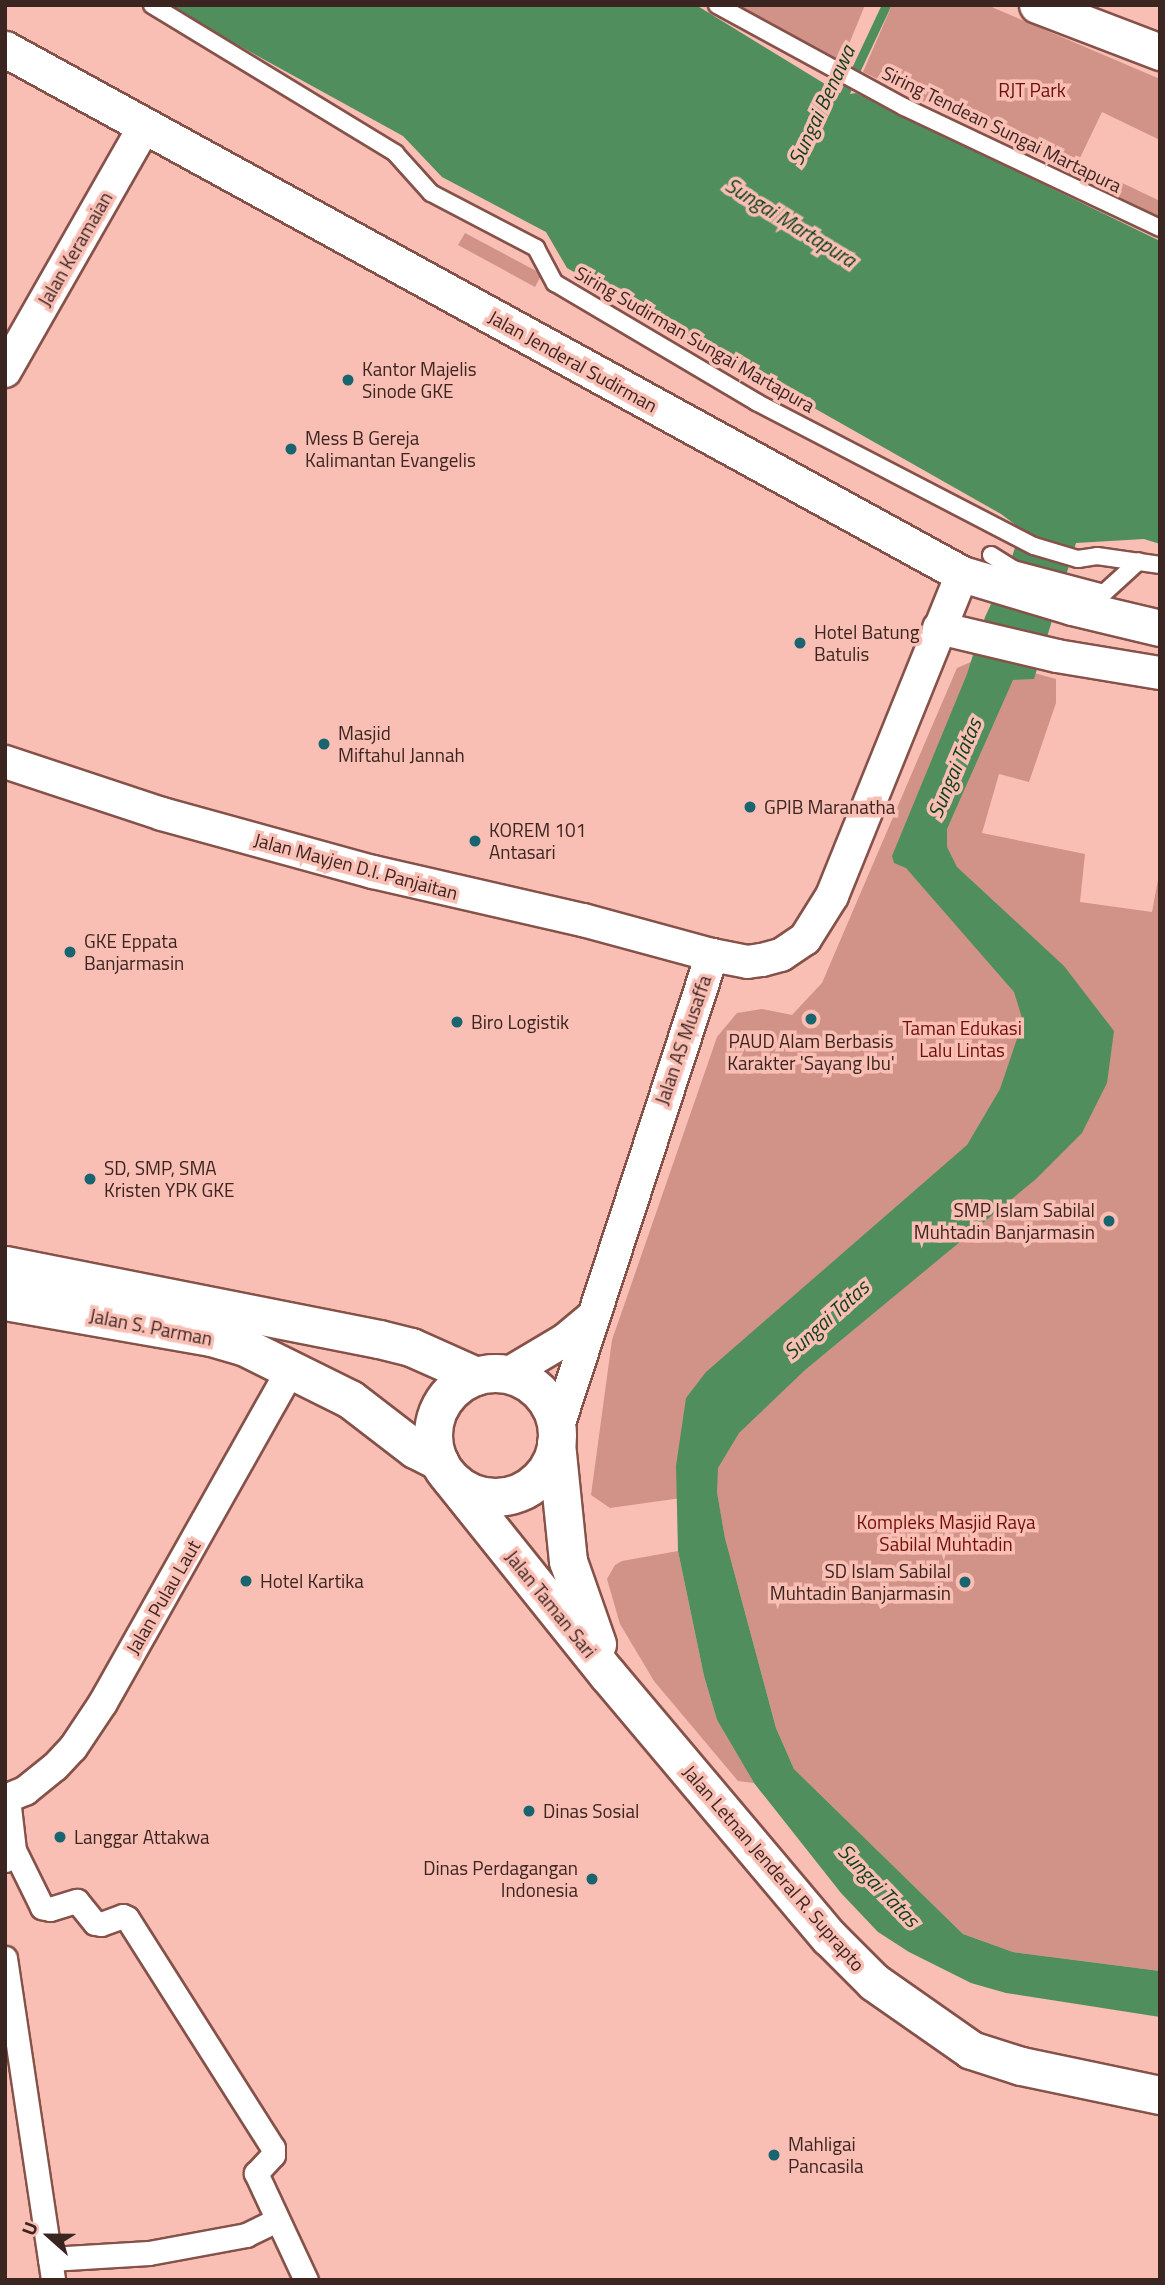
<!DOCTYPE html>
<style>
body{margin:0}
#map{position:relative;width:1165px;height:2285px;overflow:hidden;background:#f9beb4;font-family:"Titillium Web",sans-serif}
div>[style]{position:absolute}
.green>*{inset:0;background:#d19288}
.water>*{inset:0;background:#508f5d}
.stream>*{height:9px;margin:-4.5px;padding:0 4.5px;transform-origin:4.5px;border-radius:4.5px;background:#508f5d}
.roads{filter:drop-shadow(2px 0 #85524a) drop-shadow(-2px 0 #85524a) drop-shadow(0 2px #85524a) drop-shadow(0 -2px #85524a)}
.pedestrian>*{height:16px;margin:-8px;padding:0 8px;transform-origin:8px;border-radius:8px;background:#fff}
.minor>*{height:23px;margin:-11.5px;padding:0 11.5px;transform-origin:11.5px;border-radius:11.5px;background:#fff}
.tertiary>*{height:28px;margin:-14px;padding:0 14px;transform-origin:14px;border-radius:14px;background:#fff}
.secondary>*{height:32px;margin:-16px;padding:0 16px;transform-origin:16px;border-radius:16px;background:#fff}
.primary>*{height:35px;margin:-17.5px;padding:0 17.5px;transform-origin:17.5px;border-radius:17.5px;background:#fff}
.trunk>*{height:37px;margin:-18.5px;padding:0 18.5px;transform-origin:18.5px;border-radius:18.5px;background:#fff}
.trunk>.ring{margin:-18.5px;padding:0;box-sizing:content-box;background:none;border:37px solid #fff;border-radius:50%}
.dots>*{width:19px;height:19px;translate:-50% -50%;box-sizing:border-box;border:4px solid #f9beb4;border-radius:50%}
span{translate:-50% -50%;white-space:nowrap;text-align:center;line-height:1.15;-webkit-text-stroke:7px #f9beb4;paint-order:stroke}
.park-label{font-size:19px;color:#6f0e08}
.street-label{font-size:19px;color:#3b2521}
.poi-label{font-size:19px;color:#3b2521}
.left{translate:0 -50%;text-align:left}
.right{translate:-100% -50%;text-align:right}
.water-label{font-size:21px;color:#0d3e1b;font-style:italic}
.frame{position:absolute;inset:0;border:7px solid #3b2521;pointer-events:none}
.north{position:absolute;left:14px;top:2201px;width:70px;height:70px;-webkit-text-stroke:5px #f9beb4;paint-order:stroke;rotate:291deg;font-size:19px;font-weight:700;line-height:28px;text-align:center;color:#3b2521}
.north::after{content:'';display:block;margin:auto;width:24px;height:32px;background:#3b2521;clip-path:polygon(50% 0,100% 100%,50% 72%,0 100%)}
</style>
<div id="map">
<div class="green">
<div style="clip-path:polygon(737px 5px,865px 5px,842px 61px)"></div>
<div style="clip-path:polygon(892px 5px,987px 5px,1160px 79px,1160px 140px,1102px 112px,1078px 162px,1160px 201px,1160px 217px,863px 72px)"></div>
<div style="clip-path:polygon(465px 233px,542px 274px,535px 287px,458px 245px)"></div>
<div style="clip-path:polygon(980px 658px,1056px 679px,1056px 703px,1029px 782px,999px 774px,982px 833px,1085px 854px,1080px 902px,1152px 912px,1160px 869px,1160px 1971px,1013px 1952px,963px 1934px,794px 1769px,776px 1728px,725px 1538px,717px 1493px,610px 1508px,591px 1495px,612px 1340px,717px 1037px,737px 1013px,762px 1009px,792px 1015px,822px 983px,957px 668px)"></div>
<div style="clip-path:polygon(678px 1551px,704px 1676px,717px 1720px,754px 1783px,738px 1781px,654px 1681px,620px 1624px,607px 1579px,615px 1565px,622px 1561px)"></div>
</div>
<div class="water">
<div style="clip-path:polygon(165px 5px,696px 5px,843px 95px,856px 93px,1160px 241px,1160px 544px,1144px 539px,1076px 543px,1034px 679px,1013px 680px,947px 829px,947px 847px,957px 867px,1064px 966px,1114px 1031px,1107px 1083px,1082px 1133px,1036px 1179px,805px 1370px,739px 1433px,718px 1468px,717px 1492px,725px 1538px,776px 1728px,794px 1769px,963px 1934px,1013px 1952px,1160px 1971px,1160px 2017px,1006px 1993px,971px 1983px,909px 1952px,878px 1932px,841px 1893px,754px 1783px,717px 1720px,704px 1676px,678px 1551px,676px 1466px,686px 1398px,706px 1372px,967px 1145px,1000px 1089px,1023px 1021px,1014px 992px,906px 868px,894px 863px,892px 856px,967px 674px,985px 617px,1010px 563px,1021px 529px,1001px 514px,567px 268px,546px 232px,442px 177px,403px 136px)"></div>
</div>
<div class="stream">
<div style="left:839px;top:105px;width:110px;rotate:-64.8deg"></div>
</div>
<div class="roads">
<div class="pedestrian">
<div style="left:152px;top:5px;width:285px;rotate:31.3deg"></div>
<div style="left:395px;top:153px;width:54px;rotate:48deg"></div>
<div style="left:431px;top:193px;width:119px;rotate:27.6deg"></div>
<div style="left:536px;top:248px;width:40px;rotate:62deg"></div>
<div style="left:555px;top:283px;width:234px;rotate:30.6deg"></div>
<div style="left:756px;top:402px;width:313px;rotate:27.4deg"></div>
<div style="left:1034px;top:546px;width:46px;rotate:16.5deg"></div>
<div style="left:1078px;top:559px;width:19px;rotate:-9deg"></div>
<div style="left:1097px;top:556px;width:64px;rotate:8.1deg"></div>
<div style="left:717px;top:5px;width:213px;rotate:28.6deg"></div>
<div style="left:904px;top:107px;width:283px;rotate:25.3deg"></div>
<div style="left:991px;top:555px;width:26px;rotate:32deg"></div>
<div style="left:1013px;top:569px;width:94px;rotate:14.8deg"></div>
<div style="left:1104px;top:593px;width:47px;rotate:-42.4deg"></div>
</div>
<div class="minor">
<div style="left:14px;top:1850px;width:64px;rotate:63.8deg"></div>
<div style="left:42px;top:1907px;width:8px;rotate:14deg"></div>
<div style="left:50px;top:1909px;width:28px;rotate:-17deg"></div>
<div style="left:77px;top:1901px;width:28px;rotate:51deg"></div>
<div style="left:95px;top:1923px;width:6px;rotate:9deg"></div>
<div style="left:101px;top:1924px;width:23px;rotate:-20deg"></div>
<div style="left:123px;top:1916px;width:4px;rotate:27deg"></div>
<div style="left:127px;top:1918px;width:272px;rotate:57.6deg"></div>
<div style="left:273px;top:2148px;width:7px;rotate:90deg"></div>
<div style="left:273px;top:2155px;width:25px;rotate:133deg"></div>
<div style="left:256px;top:2173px;width:118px;rotate:65deg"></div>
<div style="left:5px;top:1860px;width:13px;rotate:-48deg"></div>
<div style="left:14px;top:1850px;width:52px;rotate:-96.6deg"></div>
<div style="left:5px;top:1958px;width:326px;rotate:81.5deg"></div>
<div style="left:50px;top:2259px;width:99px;rotate:-3.5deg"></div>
<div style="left:149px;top:2253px;width:99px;rotate:-10.5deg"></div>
<div style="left:246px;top:2235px;width:34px;rotate:-26deg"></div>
</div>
<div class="tertiary">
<div style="left:5px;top:1799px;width:22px;rotate:-22deg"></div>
<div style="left:25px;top:1791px;width:38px;rotate:-39deg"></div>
<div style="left:55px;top:1767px;width:26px;rotate:-47deg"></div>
<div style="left:73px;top:1748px;width:54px;rotate:-56.3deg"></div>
<div style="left:103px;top:1703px;width:383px;rotate:-60.6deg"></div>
</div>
<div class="secondary">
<div style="left:5px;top:371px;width:282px;rotate:-60.3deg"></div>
<div style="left:939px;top:628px;width:121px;rotate:13.3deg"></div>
<div style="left:1057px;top:656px;width:104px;rotate:9.4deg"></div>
<div style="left:5px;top:762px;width:165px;rotate:18.3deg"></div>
<div style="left:162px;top:814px;width:219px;rotate:15.4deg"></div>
<div style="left:373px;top:872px;width:215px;rotate:12.9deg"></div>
<div style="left:583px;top:920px;width:134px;rotate:15.2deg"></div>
<div style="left:712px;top:955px;width:36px;rotate:11deg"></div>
<div style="left:747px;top:962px;width:15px;rotate:-8deg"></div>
<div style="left:762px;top:960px;width:20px;rotate:-15deg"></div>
<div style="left:781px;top:955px;width:29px;rotate:-34deg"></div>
<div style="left:805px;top:939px;width:51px;rotate:-57.9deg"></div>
<div style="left:832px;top:896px;width:347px;rotate:-68deg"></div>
<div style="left:506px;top:1375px;width:69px;rotate:-30.7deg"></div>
<div style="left:565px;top:1340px;width:34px;rotate:-40deg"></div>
<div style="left:556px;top:1432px;width:502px;rotate:-71.89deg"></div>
</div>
<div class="primary">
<div style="left:1037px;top:5px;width:132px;rotate:20.9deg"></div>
<div style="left:5px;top:49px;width:1092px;rotate:28.75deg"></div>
<div style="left:962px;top:574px;width:115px;rotate:16.7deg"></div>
<div style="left:1072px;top:607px;width:90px;rotate:13.4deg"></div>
</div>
<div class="trunk">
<div style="left:5px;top:1265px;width:381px;rotate:11.2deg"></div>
<div style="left:379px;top:1339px;width:33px;rotate:14deg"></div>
<div style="left:411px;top:1347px;width:71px;rotate:24deg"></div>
<div style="left:5px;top:1301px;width:209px;rotate:9.9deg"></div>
<div style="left:211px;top:1337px;width:33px;rotate:16deg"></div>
<div style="left:243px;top:1346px;width:119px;rotate:26.4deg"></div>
<div style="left:350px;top:1399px;width:82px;rotate:37.6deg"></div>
<div style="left:415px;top:1449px;width:27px;rotate:27deg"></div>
<div class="ring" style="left:433px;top:1373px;width:87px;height:87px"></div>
<div style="left:556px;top:1443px;width:119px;rotate:84.2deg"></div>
<div style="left:568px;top:1561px;width:88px;rotate:70.7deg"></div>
<div style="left:450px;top:1478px;width:253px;rotate:51.3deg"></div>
<div style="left:608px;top:1675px;width:343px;rotate:49.9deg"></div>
<div style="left:829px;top:1937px;width:64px;rotate:45deg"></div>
<div style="left:874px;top:1982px;width:118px;rotate:35deg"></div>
<div style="left:971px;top:2050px;width:52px;rotate:17.7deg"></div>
<div style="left:1021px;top:2066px;width:142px;rotate:11.8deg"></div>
</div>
</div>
<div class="dots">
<div style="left:348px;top:380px;background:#18646f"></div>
<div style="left:291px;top:449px;background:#18646f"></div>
<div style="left:800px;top:643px;background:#18646f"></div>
<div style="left:324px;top:744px;background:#18646f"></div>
<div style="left:750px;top:807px;background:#18646f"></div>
<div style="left:475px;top:841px;background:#18646f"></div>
<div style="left:70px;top:952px;background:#18646f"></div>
<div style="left:811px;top:1019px;background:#18646f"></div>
<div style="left:457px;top:1022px;background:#18646f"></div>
<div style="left:90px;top:1179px;background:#18646f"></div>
<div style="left:1109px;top:1221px;background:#18646f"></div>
<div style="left:246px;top:1581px;background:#18646f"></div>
<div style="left:965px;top:1582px;background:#18646f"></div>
<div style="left:529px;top:1811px;background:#18646f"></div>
<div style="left:60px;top:1837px;background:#18646f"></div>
<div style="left:592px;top:1879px;background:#18646f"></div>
<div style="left:774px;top:2155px;background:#18646f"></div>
</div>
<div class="park-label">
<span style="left:1032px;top:90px">RJT Park</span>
<span style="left:962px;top:1039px">Taman Edukasi<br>Lalu Lintas</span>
<span style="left:946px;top:1533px">Kompleks Masjid Raya<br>Sabilal Muhtadin</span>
</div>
<div class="street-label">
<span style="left:1002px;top:129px;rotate:26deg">Siring Tendean Sungai Martapura</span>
<span style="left:75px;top:249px;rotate:-60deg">Jalan Keramaian</span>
<span style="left:695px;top:339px;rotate:30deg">Siring Sudirman Sungai Martapura</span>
<span style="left:573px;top:361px;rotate:29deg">Jalan Jenderal Sudirman</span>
<span style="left:356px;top:866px;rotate:15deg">Jalan Mayjen D.I. Panjaitan</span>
<span style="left:683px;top:1040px;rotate:-71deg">Jalan AS Musaffa</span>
<span style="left:151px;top:1327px;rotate:11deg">Jalan S. Parman</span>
<span style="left:163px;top:1597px;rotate:-60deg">Jalan Pulau Laut</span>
<span style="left:551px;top:1604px;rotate:51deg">Jalan Taman Sari</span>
<span style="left:774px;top:1868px;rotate:49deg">Jalan Letnan Jenderal R. Suprapto</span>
</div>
<div class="poi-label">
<span class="left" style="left:362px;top:380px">Kantor Majelis<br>Sinode GKE</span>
<span class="left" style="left:305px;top:449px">Mess B Gereja<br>Kalimantan Evangelis</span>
<span class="left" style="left:814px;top:643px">Hotel Batung<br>Batulis</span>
<span class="left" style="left:338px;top:744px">Masjid<br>Miftahul Jannah</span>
<span class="left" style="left:764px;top:807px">GPIB Maranatha</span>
<span class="left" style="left:489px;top:841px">KOREM 101<br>Antasari</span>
<span class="left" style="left:84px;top:952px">GKE Eppata<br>Banjarmasin</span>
<span class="left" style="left:471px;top:1022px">Biro Logistik</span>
<span style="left:811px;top:1052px">PAUD Alam Berbasis<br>Karakter 'Sayang Ibu'</span>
<span class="left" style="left:104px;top:1179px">SD, SMP, SMA<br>Kristen YPK GKE</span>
<span class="right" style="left:1095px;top:1221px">SMP Islam Sabilal<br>Muhtadin Banjarmasin</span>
<span class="right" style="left:951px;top:1582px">SD Islam Sabilal<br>Muhtadin Banjarmasin</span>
<span class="left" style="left:260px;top:1581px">Hotel Kartika</span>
<span class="left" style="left:543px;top:1811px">Dinas Sosial</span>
<span class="left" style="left:74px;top:1837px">Langgar Attakwa</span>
<span class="right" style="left:578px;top:1879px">Dinas Perdagangan<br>Indonesia</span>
<span class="left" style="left:788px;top:2155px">Mahligai<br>Pancasila</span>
</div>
<div class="water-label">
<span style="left:821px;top:105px;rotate:-65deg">Sungai Benawa</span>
<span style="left:791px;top:222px;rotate:32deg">Sungai Martapura</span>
<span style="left:954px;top:768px;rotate:-67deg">Sungai Tatas</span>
<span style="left:826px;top:1319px;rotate:-42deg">Sungai Tatas</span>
<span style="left:879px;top:1885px;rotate:46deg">Sungai Tatas</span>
</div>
<div class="frame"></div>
<div class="north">U</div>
</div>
